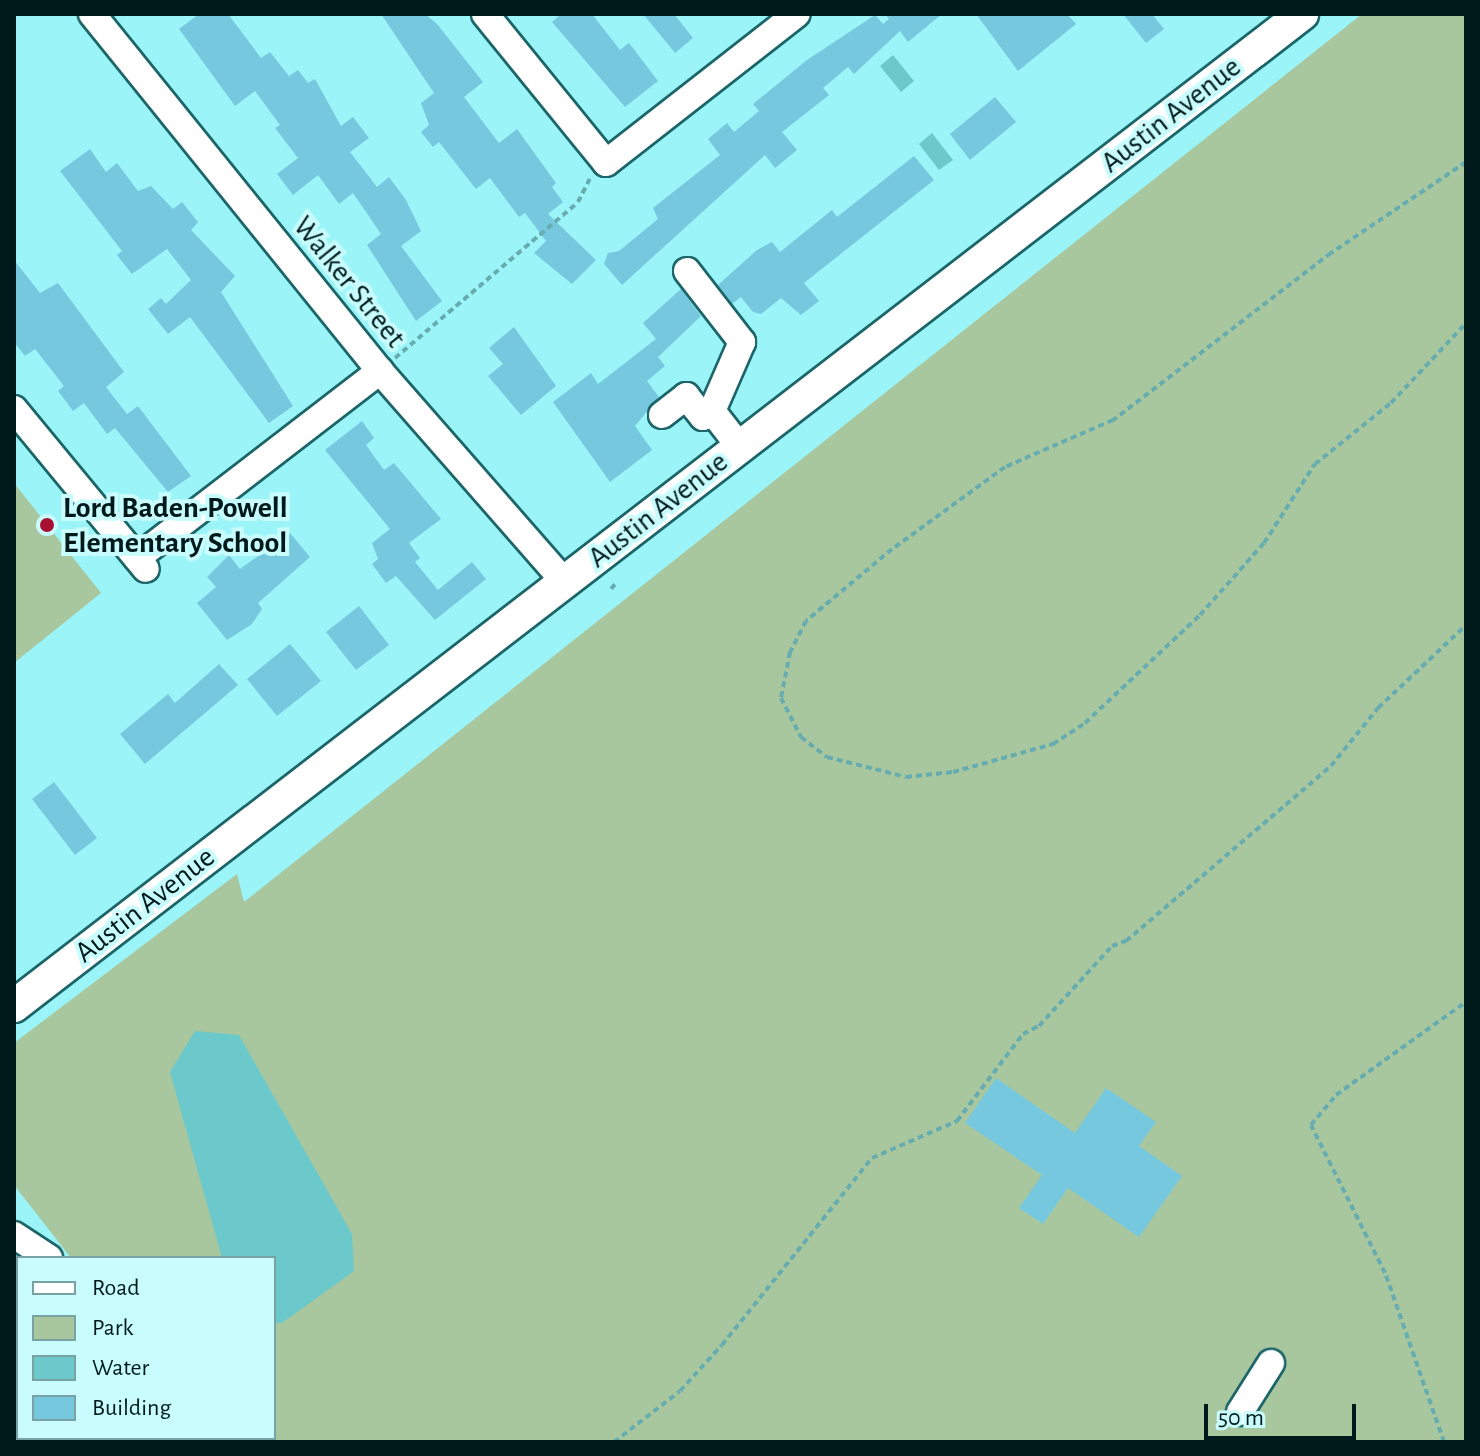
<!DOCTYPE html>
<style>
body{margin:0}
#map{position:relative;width:1480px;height:1456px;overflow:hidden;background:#9bf5f8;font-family:"Alegreya Sans",sans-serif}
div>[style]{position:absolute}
.green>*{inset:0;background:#a8c79f}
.water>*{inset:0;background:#6bc8cb}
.building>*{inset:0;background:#76c8df}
.path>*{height:4px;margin-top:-2px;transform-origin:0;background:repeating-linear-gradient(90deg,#67acae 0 6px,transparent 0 10px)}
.roads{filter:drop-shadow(2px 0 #1c6568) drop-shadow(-2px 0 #1c6568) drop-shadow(0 2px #1c6568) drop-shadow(0 -2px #1c6568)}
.minor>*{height:26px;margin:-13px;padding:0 13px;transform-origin:13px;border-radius:13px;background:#fff}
.major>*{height:32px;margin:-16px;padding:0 16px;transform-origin:16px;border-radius:16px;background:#fff}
.dots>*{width:22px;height:22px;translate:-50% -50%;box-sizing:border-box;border:4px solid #c8fcfd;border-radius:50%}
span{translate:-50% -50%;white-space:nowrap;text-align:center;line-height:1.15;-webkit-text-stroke:8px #c8fcfd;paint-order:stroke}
.street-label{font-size:30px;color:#001a1b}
.poi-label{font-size:30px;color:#001a1b;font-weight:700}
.left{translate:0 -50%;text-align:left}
.frame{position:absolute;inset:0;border:16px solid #001a1b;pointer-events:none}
.legend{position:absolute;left:16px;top:1256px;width:260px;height:184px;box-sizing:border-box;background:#c8fcfd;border:2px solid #78a2a3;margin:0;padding:10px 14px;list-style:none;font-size:24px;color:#001a1b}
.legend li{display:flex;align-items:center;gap:16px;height:40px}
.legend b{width:40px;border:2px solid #78a2a3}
.scale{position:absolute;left:1204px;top:1404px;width:152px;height:36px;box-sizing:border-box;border:4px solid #001a1b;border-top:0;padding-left:10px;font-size:24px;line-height:28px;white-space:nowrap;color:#001a1b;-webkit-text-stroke:6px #c8fcfd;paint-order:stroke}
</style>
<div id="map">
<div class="green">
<div style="clip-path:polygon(1362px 14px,1466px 14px,1466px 1442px,215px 1442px,212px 1438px,274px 1438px,274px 1258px,71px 1258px,14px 1185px,14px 1043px,237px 874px,244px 902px)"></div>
<div style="clip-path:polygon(14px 483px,101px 593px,14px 663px)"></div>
</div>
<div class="water">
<div style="clip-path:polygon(893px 55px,914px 81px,901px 92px,880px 66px)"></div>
<div style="clip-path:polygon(932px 133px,953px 160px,939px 170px,919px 144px)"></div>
<div style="clip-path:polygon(195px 1031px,239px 1035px,352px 1234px,354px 1271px,282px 1323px,274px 1323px,274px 1258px,222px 1258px,170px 1072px)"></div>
</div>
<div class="building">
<div style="clip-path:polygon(199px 14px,228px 14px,261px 58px,270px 52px,289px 76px,298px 70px,308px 83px,315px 79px,341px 126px,353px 117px,369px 138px,350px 152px,377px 187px,389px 177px,406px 200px,421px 231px,401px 246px,442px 301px,416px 321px,367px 245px,381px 234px,353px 193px,339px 204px,318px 175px,293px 195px,277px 174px,298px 158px,275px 128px,280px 125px,255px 91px,235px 106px,179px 29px)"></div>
<div style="clip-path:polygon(381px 14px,425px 14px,437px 24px,483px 82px,464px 97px,499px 143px,517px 129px,556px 183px,552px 187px,563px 202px,548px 214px,596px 260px,572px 284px,534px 253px,546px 241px,525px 213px,519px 217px,490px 178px,476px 189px,439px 142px,433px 147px,421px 132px,429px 125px,421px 103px,434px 93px)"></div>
<div style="clip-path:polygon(561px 14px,592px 14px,620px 50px,629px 43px,658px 81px,625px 107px,552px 22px)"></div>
<div style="clip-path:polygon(643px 14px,674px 14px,693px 38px,675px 53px)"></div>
<div style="clip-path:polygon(885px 14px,942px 14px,908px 42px,900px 31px,854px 74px,848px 67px,823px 88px,829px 95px,782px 132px,797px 150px,775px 168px,765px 155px,622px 285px,604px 264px,608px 253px,619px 251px,658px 219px,653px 208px,720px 155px,708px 139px,727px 123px,734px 132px,759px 111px,753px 104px,807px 60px,875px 15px,883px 24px,889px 19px)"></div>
<div style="clip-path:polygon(976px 14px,1067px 14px,1076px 24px,1018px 71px)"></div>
<div style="clip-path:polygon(1123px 14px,1152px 14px,1164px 29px,1146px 43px)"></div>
<div style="clip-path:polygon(995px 97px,1016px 122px,970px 160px,950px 134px)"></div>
<div style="clip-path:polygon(90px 149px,106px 172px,117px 163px,138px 191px,151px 186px,173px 209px,182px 202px,198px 222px,191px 230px,235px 276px,221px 292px,293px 406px,269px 423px,190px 317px,168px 334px,148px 309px,161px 298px,166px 304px,191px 280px,167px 249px,132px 274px,117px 255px,122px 251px,60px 171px)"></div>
<div style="clip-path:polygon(914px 156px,934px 180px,804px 283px,819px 301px,801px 315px,781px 298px,761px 314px,753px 312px,741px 297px,732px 304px,718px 285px,757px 250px,772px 242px,780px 252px,832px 210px,837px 217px)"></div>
<div style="clip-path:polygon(14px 260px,40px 293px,58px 283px,124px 372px,106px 387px,127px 414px,138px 406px,191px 476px,168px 492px,115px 428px,107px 434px,84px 403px,73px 411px,58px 391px,64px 386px,35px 349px,25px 356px,14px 342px)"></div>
<div style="clip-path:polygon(681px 289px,701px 316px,658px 357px,665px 366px,647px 381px,659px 397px,635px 426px,652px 450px,610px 482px,553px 402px,591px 373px,598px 384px,656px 339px,643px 323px)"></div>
<div style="clip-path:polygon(514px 327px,556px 386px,521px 415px,488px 376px,503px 364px,489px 348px)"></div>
<div style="clip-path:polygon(362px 421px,374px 438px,366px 445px,384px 470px,394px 463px,441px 519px,409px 543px,420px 558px,415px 562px,438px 590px,472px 562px,486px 579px,435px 620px,396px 576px,386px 583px,372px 564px,378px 559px,372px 543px,390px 529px,325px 450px)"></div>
<div style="clip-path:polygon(290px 533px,310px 557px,258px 603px,262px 609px,252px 624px,227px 640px,197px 603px,216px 587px,207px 577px,229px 555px,240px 569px)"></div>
<div style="clip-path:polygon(359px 606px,389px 645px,356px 670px,326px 632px)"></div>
<div style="clip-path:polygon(290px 644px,321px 681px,277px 716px,247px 679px)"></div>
<div style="clip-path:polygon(219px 664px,238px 685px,145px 764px,120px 734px,168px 694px,175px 703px)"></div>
<div style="clip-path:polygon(54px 782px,97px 838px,75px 855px,32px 799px)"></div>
<div style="clip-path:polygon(996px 1078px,1075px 1133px,1106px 1088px,1156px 1122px,1139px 1146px,1182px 1176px,1139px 1237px,1068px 1188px,1043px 1224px,1019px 1208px,1042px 1175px,965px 1123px)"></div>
</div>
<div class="path">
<div style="left:1466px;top:162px;width:163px;rotate:146deg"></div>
<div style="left:1331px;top:253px;width:275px;rotate:142.5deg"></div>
<div style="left:1113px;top:420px;width:118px;rotate:156.5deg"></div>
<div style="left:1005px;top:467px;width:140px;rotate:144deg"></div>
<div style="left:892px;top:549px;width:112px;rotate:140.1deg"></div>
<div style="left:806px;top:621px;width:35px;rotate:117deg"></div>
<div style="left:790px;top:652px;width:47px;rotate:101.1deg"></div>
<div style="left:781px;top:698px;width:44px;rotate:62.9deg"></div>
<div style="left:801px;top:737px;width:33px;rotate:38deg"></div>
<div style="left:827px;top:757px;width:81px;rotate:14.2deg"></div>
<div style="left:906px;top:777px;width:47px;rotate:-6.1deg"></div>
<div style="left:953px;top:772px;width:104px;rotate:-15.6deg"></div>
<div style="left:1053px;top:744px;width:38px;rotate:-33deg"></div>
<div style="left:1085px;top:723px;width:158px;rotate:-43.2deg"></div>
<div style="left:1200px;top:615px;width:96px;rotate:-48.4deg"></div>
<div style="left:1264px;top:543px;width:94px;rotate:-57.2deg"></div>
<div style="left:1315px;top:464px;width:97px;rotate:-38.8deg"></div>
<div style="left:1391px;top:403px;width:110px;rotate:-46.8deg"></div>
<div style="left:395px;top:358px;width:240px;rotate:-40.4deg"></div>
<div style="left:578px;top:202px;width:27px;rotate:-63deg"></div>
<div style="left:611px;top:589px;width:8px;rotate:-50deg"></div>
<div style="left:614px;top:1442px;width:83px;rotate:-37.7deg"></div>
<div style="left:680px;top:1391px;width:62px;rotate:-47.6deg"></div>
<div style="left:722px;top:1345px;width:240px;rotate:-51.3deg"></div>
<div style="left:872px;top:1158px;width:93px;rotate:-23.5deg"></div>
<div style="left:957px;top:1121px;width:109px;rotate:-52.8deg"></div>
<div style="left:1023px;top:1034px;width:18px;rotate:-27deg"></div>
<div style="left:1039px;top:1026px;width:108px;rotate:-47.6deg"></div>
<div style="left:1112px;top:946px;width:15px;rotate:-20deg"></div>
<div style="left:1126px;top:941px;width:270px;rotate:-40.5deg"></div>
<div style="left:1331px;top:766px;width:75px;rotate:-51deg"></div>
<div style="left:1378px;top:708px;width:121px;rotate:-43.3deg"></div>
<div style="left:1444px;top:1442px;width:179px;rotate:-109.2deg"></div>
<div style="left:1385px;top:1273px;width:165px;rotate:-116.6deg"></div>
<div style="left:1311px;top:1125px;width:39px;rotate:-50deg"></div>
<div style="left:1336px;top:1095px;width:160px;rotate:-35.6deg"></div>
</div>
<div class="roads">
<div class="minor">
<div style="left:92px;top:14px;width:459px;rotate:51.1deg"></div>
<div style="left:380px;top:371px;width:281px;rotate:48.8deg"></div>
<div style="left:485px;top:14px;width:192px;rotate:50.9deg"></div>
<div style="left:606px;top:163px;width:242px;rotate:-38deg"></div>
<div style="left:687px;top:271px;width:90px;rotate:52.2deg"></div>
<div style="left:742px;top:342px;width:75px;rotate:113.5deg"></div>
<div style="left:712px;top:411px;width:46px;rotate:52.1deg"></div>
<div style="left:14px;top:409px;width:207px;rotate:50.5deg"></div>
<div style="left:662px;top:415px;width:31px;rotate:-38deg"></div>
<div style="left:686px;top:396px;width:27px;rotate:51deg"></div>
<div style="left:703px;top:417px;width:11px;rotate:-34deg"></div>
<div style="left:137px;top:558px;width:307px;rotate:-37.6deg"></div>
<div style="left:14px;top:1235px;width:42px;rotate:33.3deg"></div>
<div style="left:1240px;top:1412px;width:58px;rotate:-57.7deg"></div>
<div style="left:187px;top:1438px;width:5px;rotate:53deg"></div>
<div style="left:116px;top:1442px;width:6px;rotate:-39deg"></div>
</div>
<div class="major">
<div style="left:14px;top:1006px;width:1626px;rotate:-37.6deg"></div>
</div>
</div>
<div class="dots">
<div style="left:47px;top:525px;background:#a81031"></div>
</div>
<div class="street-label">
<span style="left:1171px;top:115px;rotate:-38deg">Austin Avenue</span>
<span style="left:349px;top:282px;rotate:51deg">Walker Street</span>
<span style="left:658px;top:510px;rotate:-38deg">Austin Avenue</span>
<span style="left:145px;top:905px;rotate:-38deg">Austin Avenue</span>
</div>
<div class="poi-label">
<span class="left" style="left:63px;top:525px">Lord Baden-Powell<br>Elementary School</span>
</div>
<div class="frame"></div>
<ul class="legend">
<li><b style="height:10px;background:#fff"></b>Road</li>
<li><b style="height:22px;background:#a8c79f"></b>Park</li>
<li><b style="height:22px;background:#6bc8cb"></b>Water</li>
<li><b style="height:22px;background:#76c8df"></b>Building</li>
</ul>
<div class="scale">50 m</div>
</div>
